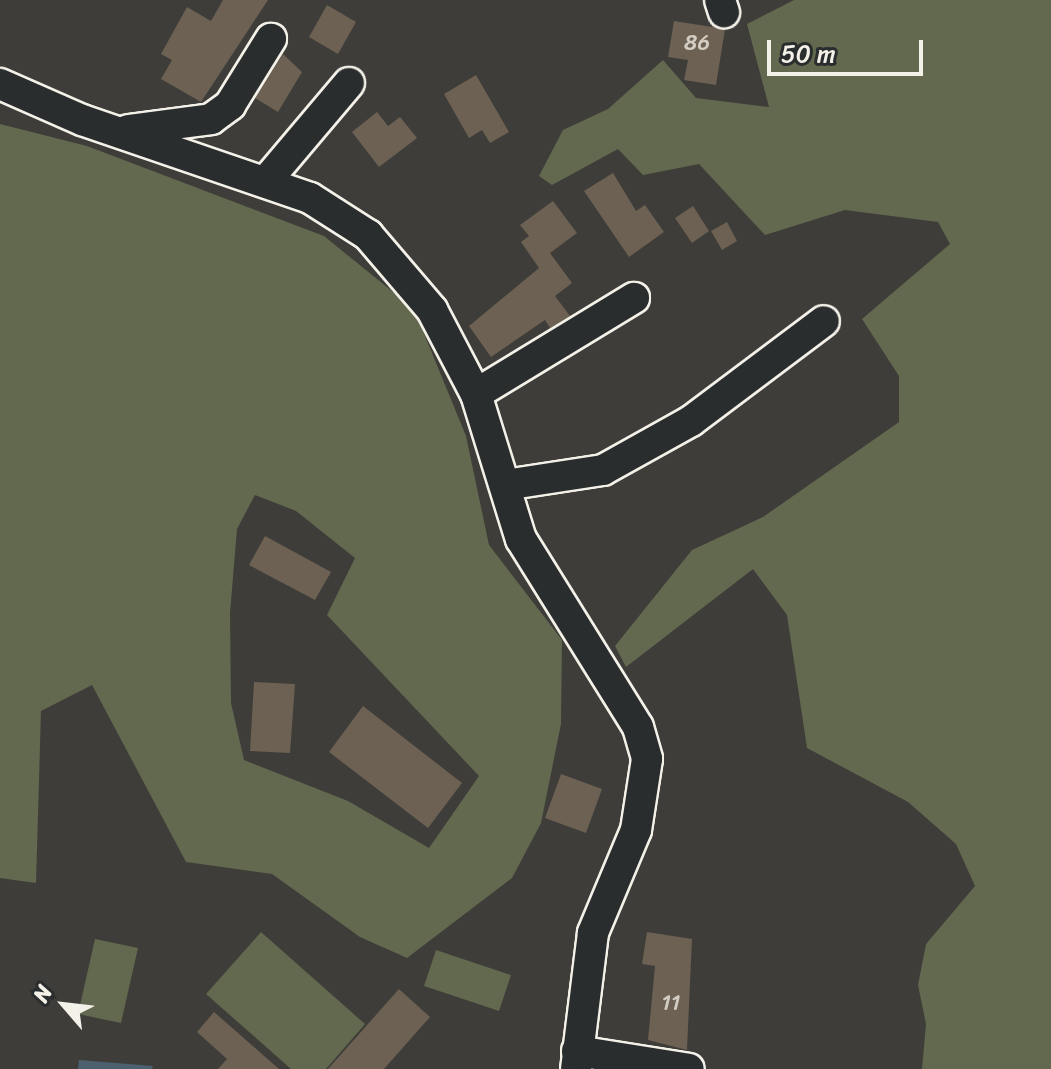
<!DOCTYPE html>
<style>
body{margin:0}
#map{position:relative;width:1051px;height:1069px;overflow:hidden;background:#3e3d39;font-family:Sriracha,sans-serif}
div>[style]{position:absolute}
.green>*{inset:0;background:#62694f}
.water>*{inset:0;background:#4c606f}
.building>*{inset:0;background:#6c6153}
.roads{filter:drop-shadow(2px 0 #f4f1e8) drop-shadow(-2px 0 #f4f1e8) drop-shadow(0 2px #f4f1e8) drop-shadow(0 -2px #f4f1e8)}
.minor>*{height:30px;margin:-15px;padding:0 15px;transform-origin:15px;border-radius:15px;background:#2a2d2e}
span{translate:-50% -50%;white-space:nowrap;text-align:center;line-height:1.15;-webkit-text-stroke:6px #2a2d2e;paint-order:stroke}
.number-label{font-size:22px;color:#d2cdc3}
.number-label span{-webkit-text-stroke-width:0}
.north{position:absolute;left:24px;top:965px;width:80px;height:80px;-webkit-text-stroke:6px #2a2d2e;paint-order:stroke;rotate:298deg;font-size:22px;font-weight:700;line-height:32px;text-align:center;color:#f4f1e8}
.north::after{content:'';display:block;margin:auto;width:28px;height:36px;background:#f4f1e8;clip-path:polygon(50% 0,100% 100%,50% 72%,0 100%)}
.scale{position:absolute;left:767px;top:40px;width:156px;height:36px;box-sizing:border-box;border:4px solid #f4f1e8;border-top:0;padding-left:10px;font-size:24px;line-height:28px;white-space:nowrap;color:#f4f1e8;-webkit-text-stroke:6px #2a2d2e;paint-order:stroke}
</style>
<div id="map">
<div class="green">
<div style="clip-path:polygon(794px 0,1051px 0,1051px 1069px,922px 1069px,926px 1024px,918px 985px,926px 944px,975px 886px,956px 844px,908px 802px,807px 748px,787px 615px,753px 569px,626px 667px,615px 646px,692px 550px,763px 517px,899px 422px,899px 376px,862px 319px,950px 244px,938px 222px,845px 210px,765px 235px,699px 164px,643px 175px,618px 149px,552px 185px,539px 176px,563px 130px,608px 109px,663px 60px,696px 98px,769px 107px,747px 24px)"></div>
<div style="clip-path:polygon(evenodd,0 124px,87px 146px,324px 236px,414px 309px,466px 436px,489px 545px,562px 640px,561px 724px,541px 823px,512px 878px,407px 958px,360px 937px,272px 874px,186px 862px,92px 685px,41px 711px,36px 883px,0 878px,0 124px,255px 495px,296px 511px,355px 558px,327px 615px,479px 776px,429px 848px,348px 801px,244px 760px,231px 703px,230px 613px,237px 529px,255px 495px)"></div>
<div style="clip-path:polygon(261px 932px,365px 1024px,326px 1069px,291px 1069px,206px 994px)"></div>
<div style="clip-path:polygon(95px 939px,138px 948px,121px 1023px,78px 1014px)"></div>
<div style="clip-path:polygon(436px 950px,511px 975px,499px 1011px,424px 986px)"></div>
</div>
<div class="water">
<div style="clip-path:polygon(79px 1060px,153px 1066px,152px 1069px,78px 1069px)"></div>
</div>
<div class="building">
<div style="clip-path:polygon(223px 0,268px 0,201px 102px,161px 79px,172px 60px,161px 54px,187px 7px,211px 21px)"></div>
<div style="clip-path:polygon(327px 5px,356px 22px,338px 54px,309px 37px)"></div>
<div style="clip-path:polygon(674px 21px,725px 29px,716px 85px,684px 80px,688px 60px,668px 57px)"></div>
<div style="clip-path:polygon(283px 54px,302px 72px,278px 112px,255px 98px)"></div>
<div style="clip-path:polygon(476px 75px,509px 132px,490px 143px,482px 130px,469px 138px,444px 94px)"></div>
<div style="clip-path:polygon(377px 112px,388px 126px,400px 117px,417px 138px,379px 167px,352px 132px)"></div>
<div style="clip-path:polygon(613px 173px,636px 211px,645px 205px,664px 232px,629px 257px,584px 191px)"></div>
<div style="clip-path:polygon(553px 201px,577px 233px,550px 253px,572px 283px,555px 296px,570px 316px,550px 328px,545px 320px,491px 357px,469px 326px,539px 268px,521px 242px,529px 236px,520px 225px)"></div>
<div style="clip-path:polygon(693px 206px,709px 231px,692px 243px,675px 218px)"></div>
<div style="clip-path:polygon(727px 222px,737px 241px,722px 250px,711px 231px)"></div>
<div style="clip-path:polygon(265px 536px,331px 572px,315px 600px,249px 565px)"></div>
<div style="clip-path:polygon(254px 682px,295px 684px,290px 753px,250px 751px)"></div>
<div style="clip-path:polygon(363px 706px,462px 783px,428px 828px,329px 752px)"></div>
<div style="clip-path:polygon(561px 774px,602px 789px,586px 833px,545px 818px)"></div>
<div style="clip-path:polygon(647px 932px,692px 939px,687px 1050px,648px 1040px,655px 966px,642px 964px)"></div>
<div style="clip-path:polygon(399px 989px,430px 1017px,384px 1069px,328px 1069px)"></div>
<div style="clip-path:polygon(214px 1012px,279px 1069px,218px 1069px,227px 1059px,197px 1032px)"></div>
</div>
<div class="roads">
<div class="minor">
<div style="left:720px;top:0;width:13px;rotate:72deg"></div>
<div style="left:0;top:84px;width:90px;rotate:23.7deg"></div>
<div style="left:82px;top:120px;width:241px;rotate:18.9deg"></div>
<div style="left:310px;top:198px;width:69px;rotate:32.5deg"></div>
<div style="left:368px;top:235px;width:99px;rotate:49.5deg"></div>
<div style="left:432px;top:310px;width:95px;rotate:62.4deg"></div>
<div style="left:476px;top:394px;width:152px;rotate:72.8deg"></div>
<div style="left:521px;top:539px;width:221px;rotate:58.1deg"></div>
<div style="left:638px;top:727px;width:33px;rotate:74deg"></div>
<div style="left:647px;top:759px;width:72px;rotate:98.8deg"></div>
<div style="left:636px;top:830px;width:112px;rotate:112.7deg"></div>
<div style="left:593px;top:933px;width:137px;rotate:97.1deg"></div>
<div style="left:128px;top:130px;width:84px;rotate:-7.5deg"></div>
<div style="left:211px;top:119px;width:24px;rotate:-36deg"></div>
<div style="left:230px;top:105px;width:78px;rotate:-58.2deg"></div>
<div style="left:267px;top:180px;width:127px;rotate:-49.8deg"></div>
<div style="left:476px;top:394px;width:185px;rotate:-31.3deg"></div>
<div style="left:505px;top:485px;width:99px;rotate:-8.7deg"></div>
<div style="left:603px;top:470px;width:101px;rotate:-29.1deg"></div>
<div style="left:691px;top:421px;width:166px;rotate:-36.9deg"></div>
<div style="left:577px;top:1051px;width:113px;rotate:9.1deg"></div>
</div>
</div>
<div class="number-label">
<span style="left:697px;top:43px">86</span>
<span style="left:671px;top:1003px">11</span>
</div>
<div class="north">N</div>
<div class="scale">50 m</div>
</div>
